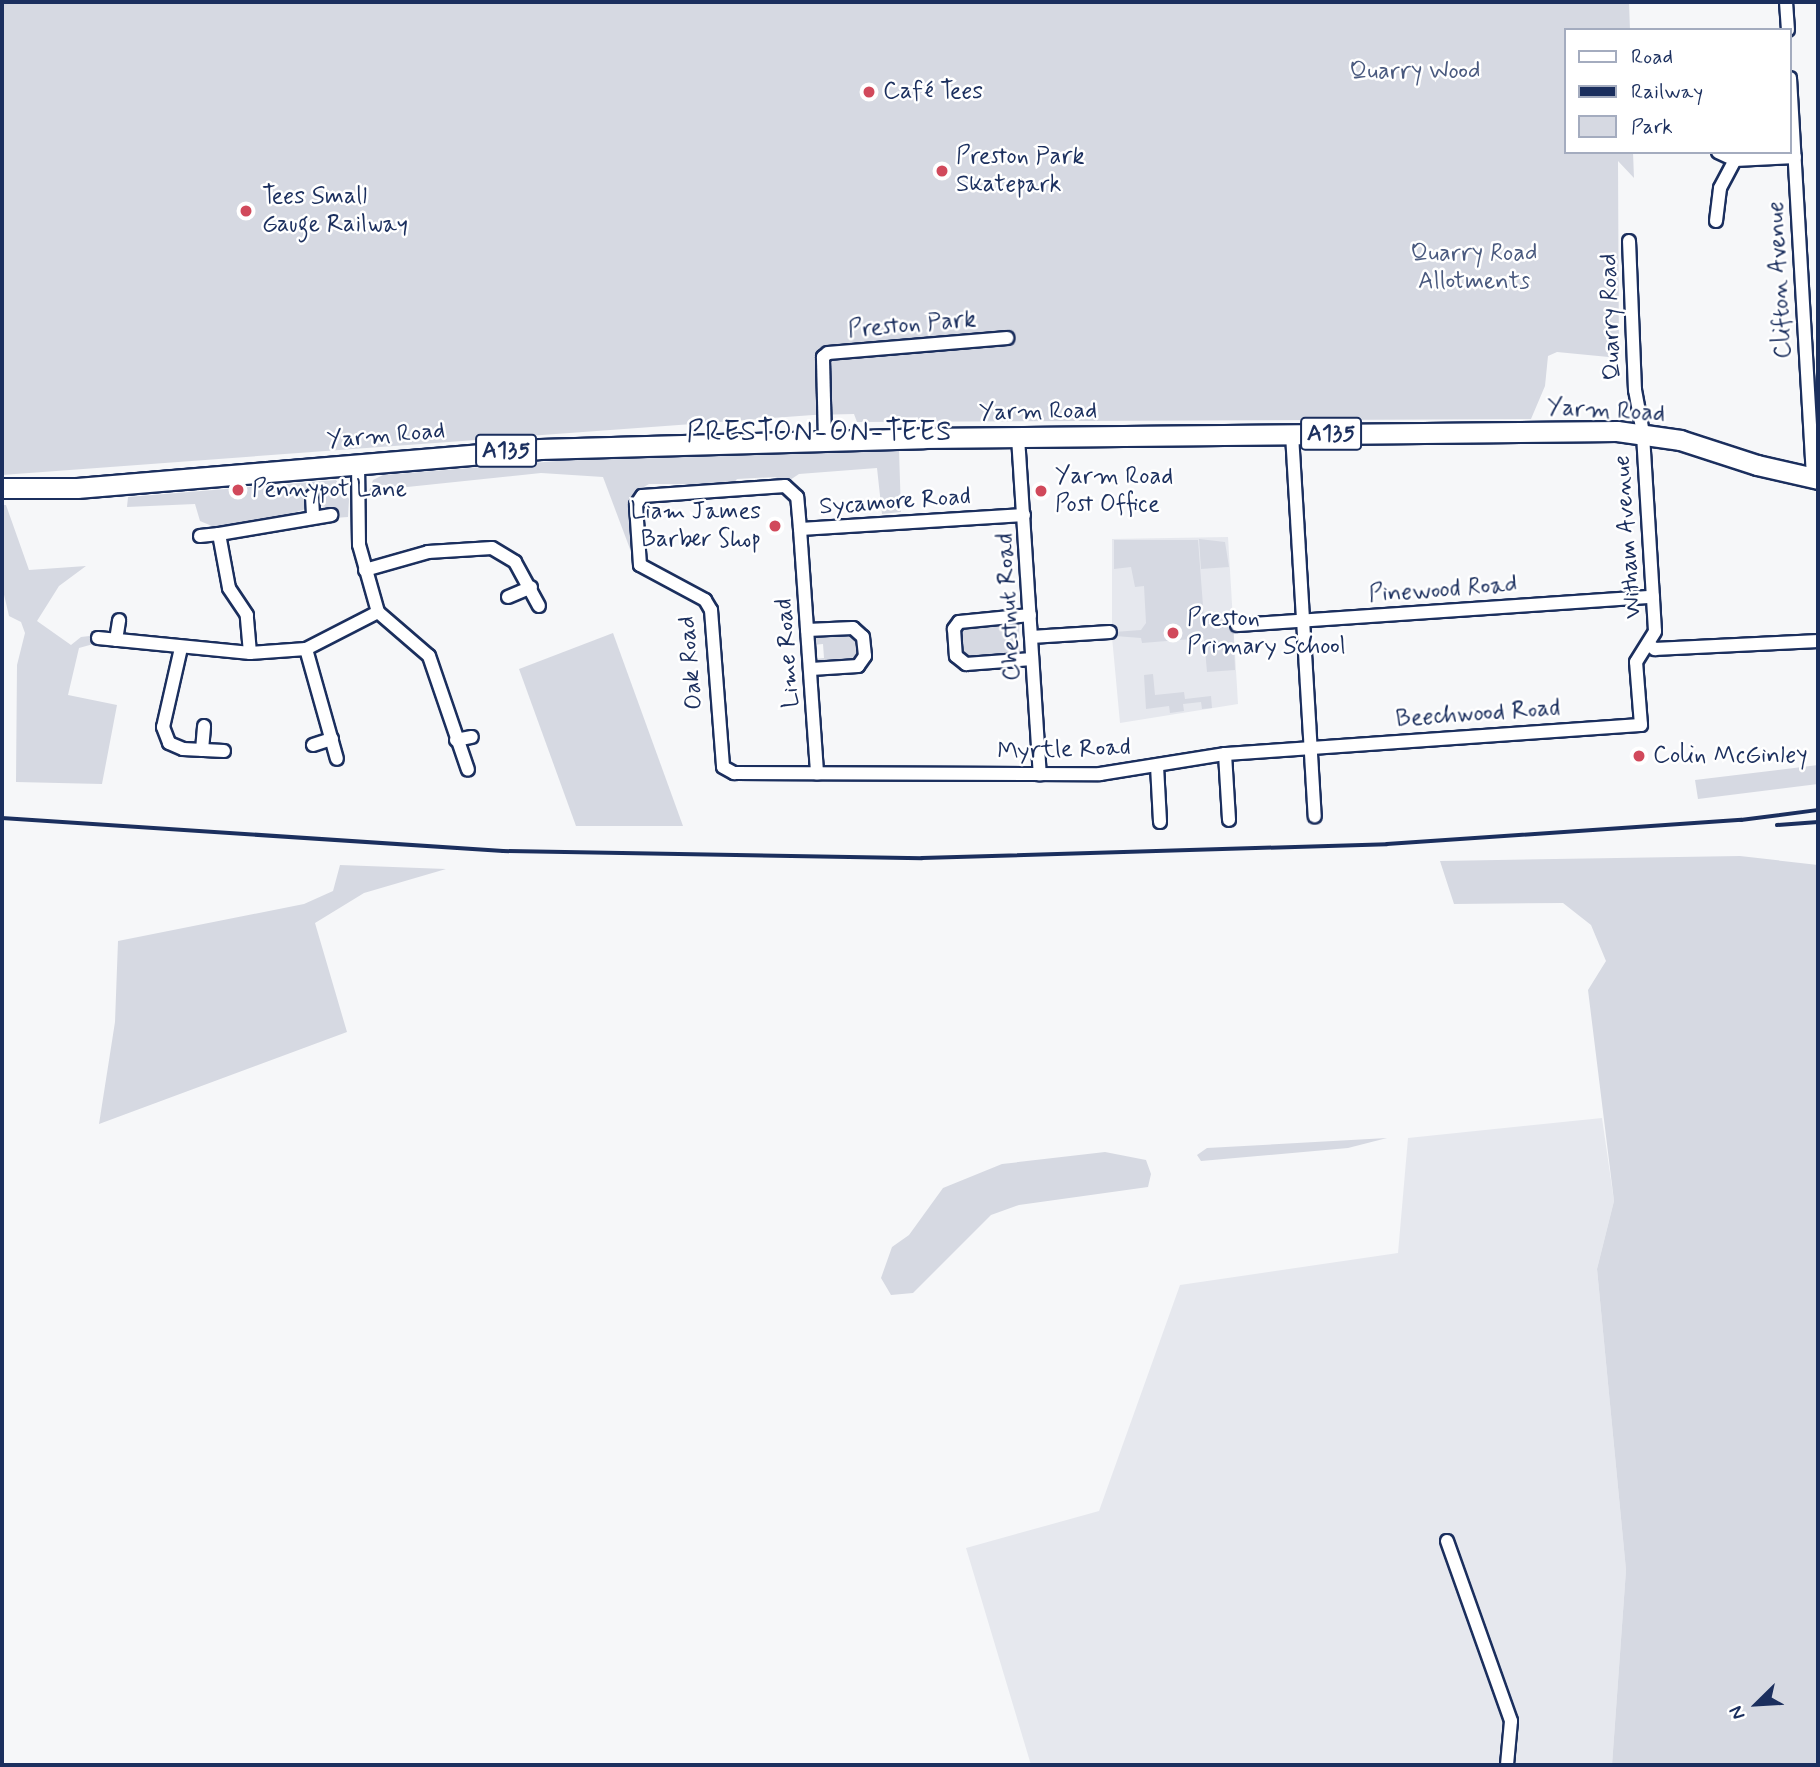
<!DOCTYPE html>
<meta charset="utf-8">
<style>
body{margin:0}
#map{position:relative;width:1820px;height:1767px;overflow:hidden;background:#f6f7f9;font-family:Mynerve,sans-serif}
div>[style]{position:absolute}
.built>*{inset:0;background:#e6e8ee}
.green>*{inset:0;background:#d6d9e2}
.roads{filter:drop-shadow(2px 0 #1b2f5e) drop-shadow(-2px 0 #1b2f5e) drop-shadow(0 2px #1b2f5e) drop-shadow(0 -2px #1b2f5e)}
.street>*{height:12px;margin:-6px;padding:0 6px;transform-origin:6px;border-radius:6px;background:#fff}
.primary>*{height:19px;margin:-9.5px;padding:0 9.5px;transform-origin:9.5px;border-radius:9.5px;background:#fff}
.rail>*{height:3.5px;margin:-1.75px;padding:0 1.75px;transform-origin:1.75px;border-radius:1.75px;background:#1b2f5e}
.dots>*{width:19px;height:19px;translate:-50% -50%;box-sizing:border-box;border:4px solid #fff;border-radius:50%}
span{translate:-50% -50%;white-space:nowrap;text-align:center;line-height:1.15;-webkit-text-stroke:5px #fff;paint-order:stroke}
.shield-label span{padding:2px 5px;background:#fff;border:2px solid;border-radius:5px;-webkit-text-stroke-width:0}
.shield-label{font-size:23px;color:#1b2f5e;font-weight:700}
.park-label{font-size:24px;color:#4a5a7f}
.poi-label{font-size:24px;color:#1b2f5e}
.left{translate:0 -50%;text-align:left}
.right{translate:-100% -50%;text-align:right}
.street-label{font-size:24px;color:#1b2f5e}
.quarter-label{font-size:28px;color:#1b2f5e;letter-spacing:2px}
.frame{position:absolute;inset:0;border:4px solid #1b2f5e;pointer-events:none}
.legend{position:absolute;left:1564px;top:28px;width:228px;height:126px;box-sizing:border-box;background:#fff;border:2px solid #a4acbf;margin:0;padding:9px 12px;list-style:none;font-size:21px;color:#1b2f5e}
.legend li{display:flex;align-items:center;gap:14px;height:35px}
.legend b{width:35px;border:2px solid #a4acbf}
.north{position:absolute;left:1722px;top:1669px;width:70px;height:70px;-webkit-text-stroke:5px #fff;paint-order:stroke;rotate:246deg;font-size:19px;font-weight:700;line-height:28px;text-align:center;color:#1b2f5e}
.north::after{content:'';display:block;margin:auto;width:24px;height:32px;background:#1b2f5e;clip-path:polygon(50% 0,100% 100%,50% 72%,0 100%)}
</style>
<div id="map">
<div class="built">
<div style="clip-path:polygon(1228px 537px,1238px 704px,1120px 723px,1112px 637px,1112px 539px)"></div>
<div style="clip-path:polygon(1602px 1118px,1614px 1201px,1597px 1269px,1626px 1570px,1612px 1765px,1031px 1765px,966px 1548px,1099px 1511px,1180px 1285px,1398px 1253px,1408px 1138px)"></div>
</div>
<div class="green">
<div style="clip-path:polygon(2px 2px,1629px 2px,1630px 30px,1566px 30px,1566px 152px,1633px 152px,1634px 178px,1618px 161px,1619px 358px,1557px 352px,1548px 356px,1545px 386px,1531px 419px,857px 422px,854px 414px,813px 415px,2px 475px)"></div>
<div style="clip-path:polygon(899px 450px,901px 512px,882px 514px,877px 468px,799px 474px,787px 482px,775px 477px,737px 479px,733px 484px,649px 484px,635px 492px,629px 502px,633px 557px,603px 477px,541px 473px,369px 491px,373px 480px,383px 475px,618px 456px)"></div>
<div style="clip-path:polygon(336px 480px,349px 499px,348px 517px,334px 518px,334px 509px,318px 505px,253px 526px,219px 529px,200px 521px,195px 504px,127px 507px,128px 497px)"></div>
<div style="clip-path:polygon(2px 505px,6px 505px,29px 570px,86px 566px,59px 586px,37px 621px,71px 645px,81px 637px,98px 635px,97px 643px,79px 648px,68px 695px,117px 705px,102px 784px,16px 782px,17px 665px,25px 633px,21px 622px,9px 616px,2px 586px)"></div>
<div style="clip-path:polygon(1199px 539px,1225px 542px,1229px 567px,1201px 569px)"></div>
<div style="clip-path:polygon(1114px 540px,1198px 540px,1204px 619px,1233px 618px,1235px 670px,1207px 672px,1204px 638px,1142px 643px,1141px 638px,1115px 636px,1114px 632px,1141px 630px,1146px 623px,1144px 586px,1135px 587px,1131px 567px,1114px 569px)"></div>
<div style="clip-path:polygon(1013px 620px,1019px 622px,1020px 655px,962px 657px,961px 626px)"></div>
<div style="clip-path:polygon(821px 632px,826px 636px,851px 634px,857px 638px,856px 659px,816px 663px,815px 659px,824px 658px,823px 644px,813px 645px,813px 636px)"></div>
<div style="clip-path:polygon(613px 633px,683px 826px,576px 826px,519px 669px)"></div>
<div style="clip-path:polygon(1153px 674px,1155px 695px,1184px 692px,1185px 699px,1211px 696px,1212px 708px,1202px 709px,1201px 702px,1183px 704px,1184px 711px,1170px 713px,1169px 706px,1146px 709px,1144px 675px)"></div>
<div style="clip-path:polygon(1818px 765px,1818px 784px,1698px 799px,1695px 780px)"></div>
<div style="clip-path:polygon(1740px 856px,1818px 865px,1818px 1765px,1612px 1765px,1626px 1570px,1597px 1269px,1614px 1201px,1588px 990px,1606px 961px,1591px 925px,1563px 903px,1454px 904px,1440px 861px)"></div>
<div style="clip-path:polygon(340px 865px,446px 869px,364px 893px,315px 923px,347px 1032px,99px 1124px,115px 1022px,118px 941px,304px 904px,333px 891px)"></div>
<div style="clip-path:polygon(1387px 1138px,1348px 1148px,1201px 1161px,1197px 1155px,1207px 1148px)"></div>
<div style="clip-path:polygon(1105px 1152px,1146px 1160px,1151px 1174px,1148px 1187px,1019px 1205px,991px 1215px,913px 1293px,891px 1295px,881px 1278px,892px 1247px,909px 1235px,943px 1188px,1002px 1164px)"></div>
</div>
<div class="roads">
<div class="street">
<div style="left:1786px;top:2px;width:28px;rotate:86deg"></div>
<div style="left:1790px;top:78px;width:402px;rotate:86.7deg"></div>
<div style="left:1718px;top:152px;width:19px;rotate:25deg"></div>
<div style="left:1735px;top:160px;width:60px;rotate:-2.9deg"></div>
<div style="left:1716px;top:221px;width:33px;rotate:-83deg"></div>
<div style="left:1720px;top:188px;width:32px;rotate:-62deg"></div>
<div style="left:1292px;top:434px;width:383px;rotate:86.6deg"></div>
<div style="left:1018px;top:437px;width:338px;rotate:86.3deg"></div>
<div style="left:825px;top:441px;width:84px;rotate:-91.4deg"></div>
<div style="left:823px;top:357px;width:6px;rotate:-39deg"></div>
<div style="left:828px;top:353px;width:180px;rotate:-4.8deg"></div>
<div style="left:312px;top:496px;width:21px;rotate:87deg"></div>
<div style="left:1024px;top:515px;width:224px;rotate:176.4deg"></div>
<div style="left:800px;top:529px;width:32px;rotate:-95deg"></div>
<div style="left:797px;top:497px;width:16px;rotate:-137deg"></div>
<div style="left:785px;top:486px;width:143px;rotate:176deg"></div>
<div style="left:642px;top:496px;width:11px;rotate:124deg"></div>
<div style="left:636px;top:505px;width:60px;rotate:86.2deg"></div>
<div style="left:640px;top:565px;width:74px;rotate:28.3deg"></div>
<div style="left:705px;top:600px;width:12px;rotate:59deg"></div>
<div style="left:711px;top:610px;width:157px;rotate:85.6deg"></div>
<div style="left:723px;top:767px;width:13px;rotate:29deg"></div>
<div style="left:734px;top:773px;width:366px;rotate:0.2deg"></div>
<div style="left:1100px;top:774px;width:127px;rotate:-9.1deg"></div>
<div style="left:1225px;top:754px;width:417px;rotate:-4deg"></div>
<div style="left:1641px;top:725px;width:63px;rotate:-94.5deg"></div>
<div style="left:1636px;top:662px;width:36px;rotate:-58deg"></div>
<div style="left:1655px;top:631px;width:198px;rotate:-93.5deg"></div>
<div style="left:1643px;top:433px;width:44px;rotate:-100.5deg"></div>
<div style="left:1635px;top:390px;width:149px;rotate:-92.3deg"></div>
<div style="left:800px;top:529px;width:245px;rotate:86deg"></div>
<div style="left:200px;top:536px;width:19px;rotate:-6deg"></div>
<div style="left:365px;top:570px;width:66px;rotate:-15.9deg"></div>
<div style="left:428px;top:552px;width:64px;rotate:-3.6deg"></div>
<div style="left:492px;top:548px;width:27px;rotate:31deg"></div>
<div style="left:515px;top:562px;width:50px;rotate:61.4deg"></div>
<div style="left:508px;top:597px;width:25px;rotate:-23deg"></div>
<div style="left:378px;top:612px;width:67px;rotate:40.8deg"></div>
<div style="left:429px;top:656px;width:120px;rotate:71.1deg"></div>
<div style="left:1030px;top:615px;width:71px;rotate:174.4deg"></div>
<div style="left:959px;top:622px;width:9px;rotate:126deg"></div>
<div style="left:954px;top:629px;width:27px;rotate:86deg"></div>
<div style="left:956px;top:656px;width:13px;rotate:39deg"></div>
<div style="left:966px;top:664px;width:66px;rotate:-4.3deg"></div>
<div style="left:1237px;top:625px;width:417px;rotate:-3.9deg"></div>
<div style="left:807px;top:630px;width:46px;rotate:-2.5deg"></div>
<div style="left:853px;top:628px;width:13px;rotate:42deg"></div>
<div style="left:863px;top:637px;width:19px;rotate:84deg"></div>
<div style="left:865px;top:656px;width:12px;rotate:125deg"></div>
<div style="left:858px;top:666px;width:47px;rotate:176.3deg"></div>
<div style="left:1031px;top:637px;width:79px;rotate:-3.6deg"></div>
<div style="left:98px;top:638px;width:153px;rotate:5.6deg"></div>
<div style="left:250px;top:653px;width:56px;rotate:-4.1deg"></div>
<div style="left:306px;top:649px;width:81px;rotate:-27.2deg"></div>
<div style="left:378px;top:612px;width:70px;rotate:-105.8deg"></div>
<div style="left:359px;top:545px;width:82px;rotate:-90.7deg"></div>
<div style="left:116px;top:640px;width:20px;rotate:-81deg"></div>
<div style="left:1648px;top:644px;width:9px;rotate:36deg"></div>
<div style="left:1655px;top:649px;width:163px;rotate:-2.8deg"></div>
<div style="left:181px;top:648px;width:81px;rotate:102.8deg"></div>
<div style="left:163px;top:727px;width:17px;rotate:69deg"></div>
<div style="left:169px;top:743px;width:15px;rotate:23deg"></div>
<div style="left:183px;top:749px;width:41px;rotate:2.8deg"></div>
<div style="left:306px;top:649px;width:114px;rotate:74.3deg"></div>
<div style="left:250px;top:653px;width:38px;rotate:-95deg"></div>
<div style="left:247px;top:615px;width:32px;rotate:-124deg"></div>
<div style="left:229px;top:588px;width:55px;rotate:-100.5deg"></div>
<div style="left:219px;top:534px;width:114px;rotate:-9.6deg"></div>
<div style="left:456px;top:740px;width:16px;rotate:-11deg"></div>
<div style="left:313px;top:745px;width:20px;rotate:-18deg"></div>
<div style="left:202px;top:750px;width:24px;rotate:-85deg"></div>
<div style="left:1225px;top:754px;width:66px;rotate:86.5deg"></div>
<div style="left:1157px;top:766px;width:56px;rotate:86.9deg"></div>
<div style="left:1447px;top:1541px;width:191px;rotate:70.4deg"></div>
<div style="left:1511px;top:1721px;width:44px;rotate:95.2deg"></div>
</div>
<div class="primary">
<div style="left:2px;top:488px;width:75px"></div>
<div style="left:77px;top:488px;width:465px;rotate:-4.8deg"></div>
<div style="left:540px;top:449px;width:383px;rotate:-1.6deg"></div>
<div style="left:923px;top:438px;width:694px;rotate:-0.58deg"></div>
<div style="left:1617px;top:431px;width:64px;rotate:8.1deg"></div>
<div style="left:1680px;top:440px;width:81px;rotate:18deg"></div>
<div style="left:1757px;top:465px;width:63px;rotate:12.9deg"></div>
</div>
</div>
<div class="rail">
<div style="left:2px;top:818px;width:502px;rotate:3.77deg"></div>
<div style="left:503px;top:851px;width:419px;rotate:1deg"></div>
<div style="left:922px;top:858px;width:465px;rotate:-1.7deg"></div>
<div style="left:1387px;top:844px;width:355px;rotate:-3.9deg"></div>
<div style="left:1741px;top:820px;width:78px;rotate:-7.4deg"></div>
<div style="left:1777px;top:825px;width:41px;rotate:-4.2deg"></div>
</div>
<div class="dots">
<div style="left:869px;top:92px;background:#d1495b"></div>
<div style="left:942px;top:171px;background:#d1495b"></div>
<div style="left:246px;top:211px;background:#d1495b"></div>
<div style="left:238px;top:490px;background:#d1495b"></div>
<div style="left:1041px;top:491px;background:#d1495b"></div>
<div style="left:775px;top:526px;background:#d1495b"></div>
<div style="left:1173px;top:633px;background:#d1495b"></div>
<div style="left:1639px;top:756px;background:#d1495b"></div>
</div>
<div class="shield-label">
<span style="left:1331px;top:434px">A135</span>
<span style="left:506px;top:451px">A135</span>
</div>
<div class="park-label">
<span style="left:1415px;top:72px">Quarry Wood</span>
<span style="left:1474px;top:268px">Quarry Road<br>Allotments</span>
</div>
<div class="poi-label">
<span class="left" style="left:883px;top:92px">Café Tees</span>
<span class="left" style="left:956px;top:171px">Preston Park<br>Skatepark</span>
<span class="left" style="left:262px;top:211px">Tees Small<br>Gauge Railway</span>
<span class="left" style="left:1055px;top:491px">Yarm Road<br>Post Office</span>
<span class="left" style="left:252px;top:490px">Pennypot Lane</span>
<span class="right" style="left:761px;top:526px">Liam James<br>Barber Shop</span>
<span class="left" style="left:1187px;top:633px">Preston<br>Primary School</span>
<span class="left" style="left:1653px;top:756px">Colin McGinley</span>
</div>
<div class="street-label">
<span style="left:1780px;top:280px;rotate:-93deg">Clifton Avenue</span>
<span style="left:1611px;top:317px;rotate:-92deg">Quarry Road</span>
<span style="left:912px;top:325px;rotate:-5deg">Preston Park</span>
<span style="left:1606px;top:411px;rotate:3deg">Yarm Road</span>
<span style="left:1038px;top:412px;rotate:-1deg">Yarm Road</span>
<span style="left:386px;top:436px;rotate:-5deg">Yarm Road</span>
<span style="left:895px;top:502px;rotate:-4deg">Sycamore Road</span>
<span style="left:1628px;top:537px;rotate:-94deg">Witham Avenue</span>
<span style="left:1443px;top:590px;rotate:-4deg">Pinewood Road</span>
<span style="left:1009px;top:607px;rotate:-93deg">Chestnut Road</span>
<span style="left:788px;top:653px;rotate:-94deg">Lime Road</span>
<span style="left:691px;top:663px;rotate:-95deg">Oak Road</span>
<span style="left:1478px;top:714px;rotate:-4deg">Beechwood Road</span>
<span style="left:1064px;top:750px;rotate:-2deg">Myrtle Road</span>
</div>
<div class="quarter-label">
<span style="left:820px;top:433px">PRESTON-ON-TEES</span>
</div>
<div class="frame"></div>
<ul class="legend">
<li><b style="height:9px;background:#fff"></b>Road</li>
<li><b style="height:9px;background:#1b2f5e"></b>Railway</li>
<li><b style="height:19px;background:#d6d9e2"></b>Park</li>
</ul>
<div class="north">N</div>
</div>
